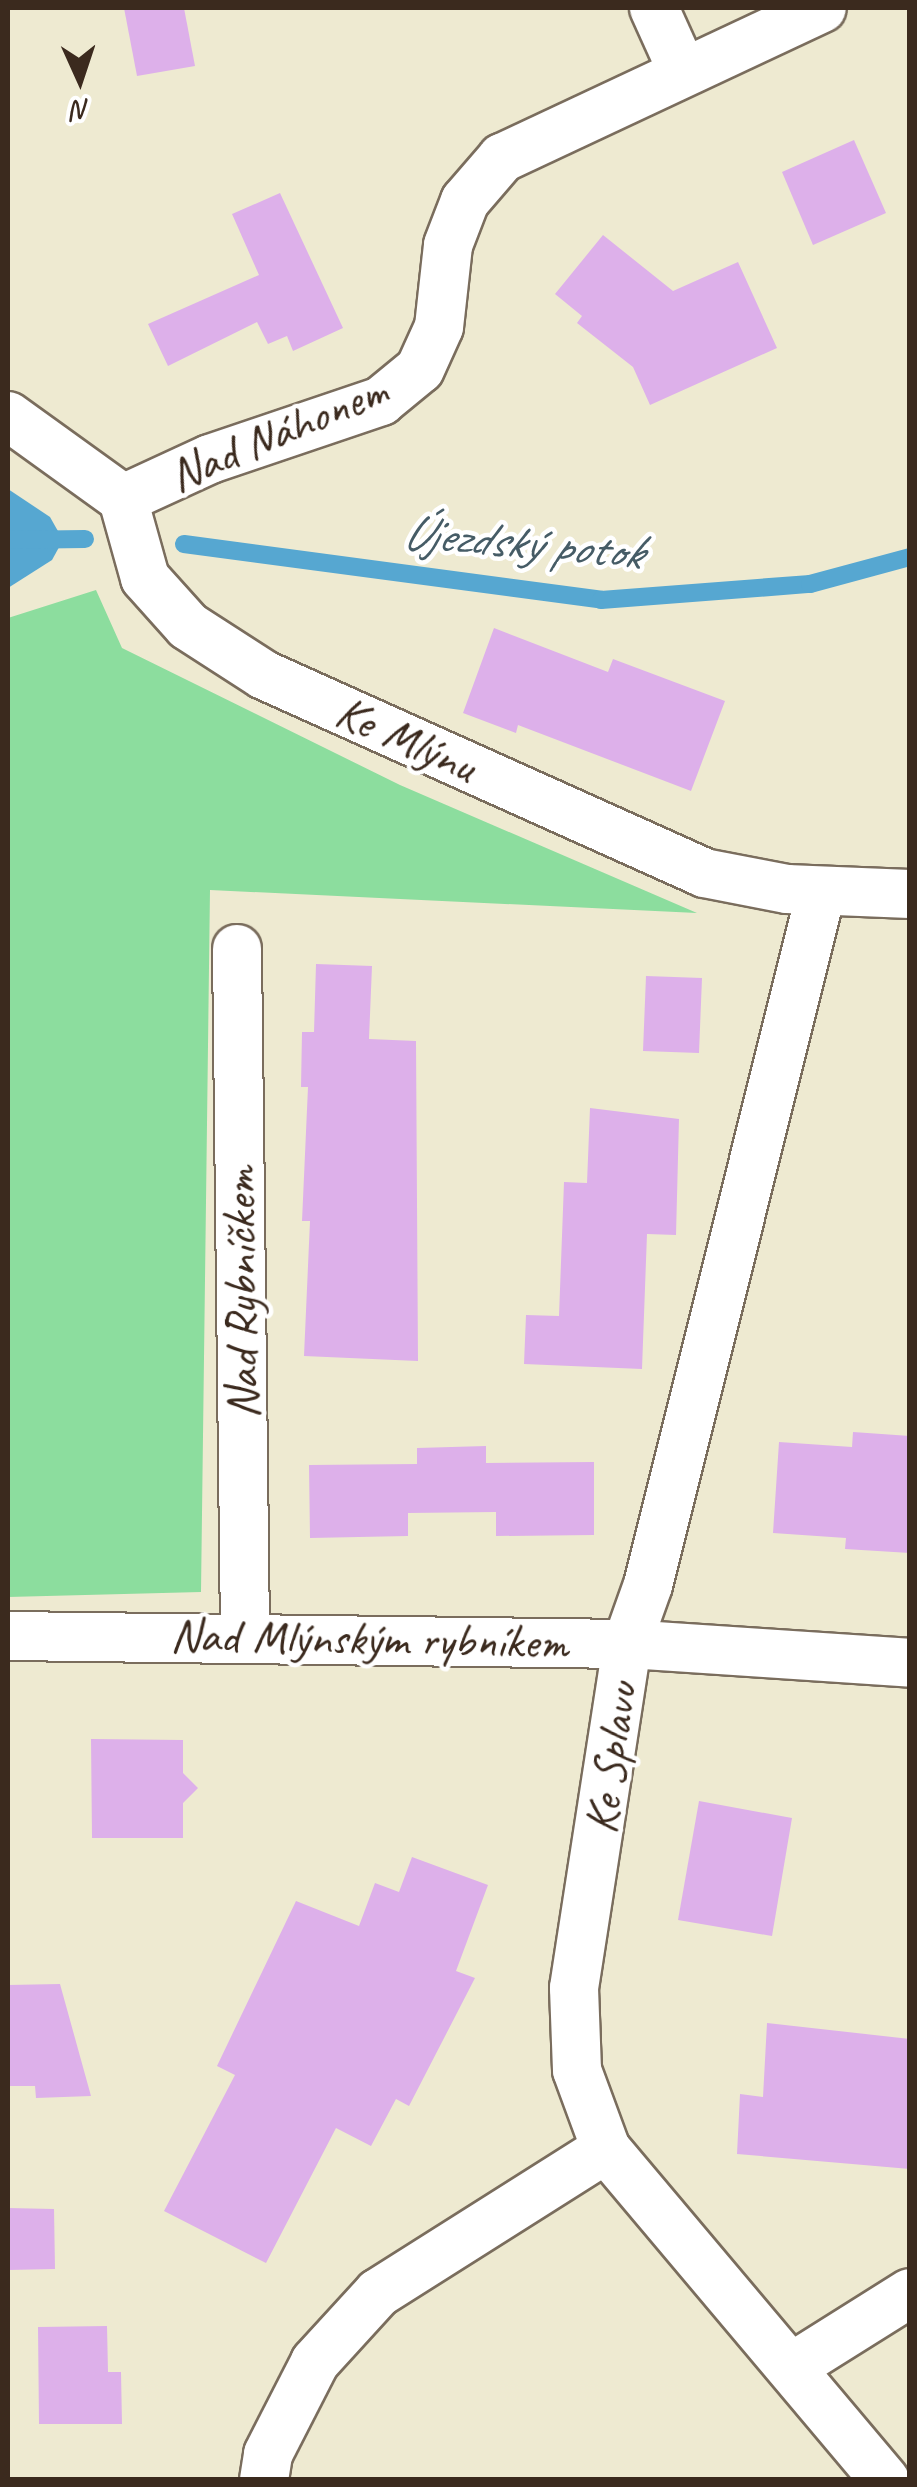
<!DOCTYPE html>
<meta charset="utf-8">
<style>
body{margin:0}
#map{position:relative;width:917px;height:2487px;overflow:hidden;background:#eeead1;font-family:Caveat,sans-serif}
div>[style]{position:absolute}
.green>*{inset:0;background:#8cdd9e}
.water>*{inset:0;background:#56a7d1}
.stream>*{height:18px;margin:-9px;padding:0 9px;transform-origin:9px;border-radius:9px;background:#56a7d1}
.building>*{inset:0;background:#ddb0ea}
.roads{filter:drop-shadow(2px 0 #7a6d5d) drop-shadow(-2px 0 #7a6d5d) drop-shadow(0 2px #7a6d5d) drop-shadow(0 -2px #7a6d5d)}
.minor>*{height:48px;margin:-24px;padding:0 24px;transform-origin:24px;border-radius:24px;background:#fff}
span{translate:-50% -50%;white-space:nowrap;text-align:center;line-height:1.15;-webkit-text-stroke:9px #fff;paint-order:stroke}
.street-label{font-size:48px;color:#3b2a1e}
.water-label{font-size:50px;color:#465c66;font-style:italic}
.frame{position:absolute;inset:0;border:10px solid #3b2a1e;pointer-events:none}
.north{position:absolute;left:30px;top:30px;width:100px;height:100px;-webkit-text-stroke:8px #fff;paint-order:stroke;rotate:177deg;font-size:28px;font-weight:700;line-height:40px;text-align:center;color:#3b2a1e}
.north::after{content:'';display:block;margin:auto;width:35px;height:45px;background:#3b2a1e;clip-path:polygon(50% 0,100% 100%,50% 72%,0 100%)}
</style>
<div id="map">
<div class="green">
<div style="clip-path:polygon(96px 590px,122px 648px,400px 785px,697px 913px,210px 890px,201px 1592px,8px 1597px,8px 618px)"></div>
</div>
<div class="water">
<div style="clip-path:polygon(8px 489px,50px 517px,63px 540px,52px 560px,8px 588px)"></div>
</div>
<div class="stream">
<div style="left:8px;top:540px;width:77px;rotate:-0.7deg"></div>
<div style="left:184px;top:544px;width:421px;rotate:7.6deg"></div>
<div style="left:601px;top:600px;width:210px;rotate:-4.4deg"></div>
<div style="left:810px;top:584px;width:104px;rotate:-15.1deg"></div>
</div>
<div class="building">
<div style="clip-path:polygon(124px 8px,184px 8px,195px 66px,137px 76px)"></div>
<div style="clip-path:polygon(854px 140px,886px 213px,813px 245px,782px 172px)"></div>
<div style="clip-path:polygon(280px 193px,343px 328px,293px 351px,287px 336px,268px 344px,257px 322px,168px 366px,148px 324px,259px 275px,232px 214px)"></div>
<div style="clip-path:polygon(603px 235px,673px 291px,738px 262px,777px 348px,650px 405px,633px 367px,577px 323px,582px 316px,555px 294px)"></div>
<div style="clip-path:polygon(494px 628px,608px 672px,613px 659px,725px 701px,691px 791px,518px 725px,516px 733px,463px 713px)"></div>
<div style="clip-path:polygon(316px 964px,372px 966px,369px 1039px,416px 1041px,418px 1361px,304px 1356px,310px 1221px,302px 1221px,308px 1087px,301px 1087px,302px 1032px,314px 1032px)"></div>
<div style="clip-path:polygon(646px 976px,702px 978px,699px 1053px,643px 1051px)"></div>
<div style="clip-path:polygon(590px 1108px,679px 1119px,676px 1235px,647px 1234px,642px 1369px,524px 1364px,526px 1315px,559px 1316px,564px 1182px,587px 1183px)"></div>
<div style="clip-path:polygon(853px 1432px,910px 1436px,910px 1553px,845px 1549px,846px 1538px,773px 1533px,779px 1442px,852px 1447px)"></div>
<div style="clip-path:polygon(486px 1446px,486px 1463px,594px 1462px,594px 1535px,496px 1536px,496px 1512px,408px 1513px,408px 1536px,310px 1538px,309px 1465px,417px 1464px,417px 1448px)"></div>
<div style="clip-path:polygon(91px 1739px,183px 1740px,183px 1773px,198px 1788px,183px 1803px,183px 1838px,92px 1838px)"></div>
<div style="clip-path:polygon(699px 1801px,792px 1818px,772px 1936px,678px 1920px)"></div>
<div style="clip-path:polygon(412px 1857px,488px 1885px,456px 1971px,475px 1978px,409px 2106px,396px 2099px,371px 2146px,336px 2128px,266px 2263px,164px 2211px,235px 2075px,217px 2066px,296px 1901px,359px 1926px,375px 1883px,399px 1892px)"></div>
<div style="clip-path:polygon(60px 1984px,91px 2096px,36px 2098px,35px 2086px,8px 2086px,8px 1985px)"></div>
<div style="clip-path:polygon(767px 2023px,910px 2039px,910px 2169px,737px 2154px,740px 2094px,763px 2097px)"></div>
<div style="clip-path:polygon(8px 2208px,54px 2209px,55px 2269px,8px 2270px)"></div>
<div style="clip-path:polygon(107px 2326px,108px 2372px,121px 2372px,122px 2424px,39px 2424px,38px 2327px)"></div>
</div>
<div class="roads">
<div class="minor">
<div style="left:654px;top:8px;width:68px;rotate:65.7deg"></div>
<div style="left:8px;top:416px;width:142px;rotate:35.8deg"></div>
<div style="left:123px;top:499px;width:82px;rotate:74.4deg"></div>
<div style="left:145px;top:578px;width:64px;rotate:48.1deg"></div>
<div style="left:188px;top:626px;width:90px;rotate:32.8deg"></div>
<div style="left:264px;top:675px;width:482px;rotate:24.2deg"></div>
<div style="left:704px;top:873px;width:85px;rotate:10.9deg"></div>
<div style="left:787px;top:889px;width:123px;rotate:2.3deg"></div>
<div style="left:123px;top:499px;width:96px;rotate:-24.7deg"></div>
<div style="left:210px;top:459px;width:181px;rotate:-18.7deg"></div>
<div style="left:381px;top:401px;width:50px;rotate:-39.4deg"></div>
<div style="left:420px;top:369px;width:46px;rotate:-65.7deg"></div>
<div style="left:439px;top:327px;width:82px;rotate:-83.7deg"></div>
<div style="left:448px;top:245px;width:47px;rotate:-68.9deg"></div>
<div style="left:465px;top:201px;width:57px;rotate:-49.3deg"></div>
<div style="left:502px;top:158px;width:353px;rotate:-25.1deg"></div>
<div style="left:237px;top:949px;width:688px;rotate:89.33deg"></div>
<div style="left:8px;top:1636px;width:619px;rotate:0.74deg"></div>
<div style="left:627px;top:1644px;width:284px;rotate:3.8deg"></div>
<div style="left:606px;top:2149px;width:433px;rotate:49.9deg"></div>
<div style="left:792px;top:2367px;width:139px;rotate:-32.1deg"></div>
<div style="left:264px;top:2480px;width:26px;rotate:-81deg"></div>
<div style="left:268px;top:2454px;width:103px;rotate:-62.9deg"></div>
<div style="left:315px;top:2362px;width:93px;rotate:-47.6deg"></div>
<div style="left:378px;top:2293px;width:270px;rotate:-32.3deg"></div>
<div style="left:606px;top:2149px;width:84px;rotate:-110.2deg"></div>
<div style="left:577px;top:2070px;width:82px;rotate:-92.1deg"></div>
<div style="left:574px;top:1988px;width:348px;rotate:-81.2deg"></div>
<div style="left:627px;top:1644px;width:63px;rotate:-70.4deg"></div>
<div style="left:648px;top:1585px;width:714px;rotate:-75.98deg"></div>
</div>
</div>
<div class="street-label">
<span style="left:278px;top:433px;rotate:-23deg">Nad Náhonem</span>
<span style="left:406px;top:739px;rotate:24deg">Ke Mlýnu</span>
<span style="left:241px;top:1293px;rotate:-91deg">Nad Rybníčkem</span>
<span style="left:369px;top:1639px;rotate:1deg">Nad Mlýnským rybníkem</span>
<span style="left:611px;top:1758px;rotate:-82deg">Ke Splavu</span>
</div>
<div class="water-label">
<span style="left:522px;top:542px;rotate:5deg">Újezdský potok</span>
</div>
<div class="frame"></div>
<div class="north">N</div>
</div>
